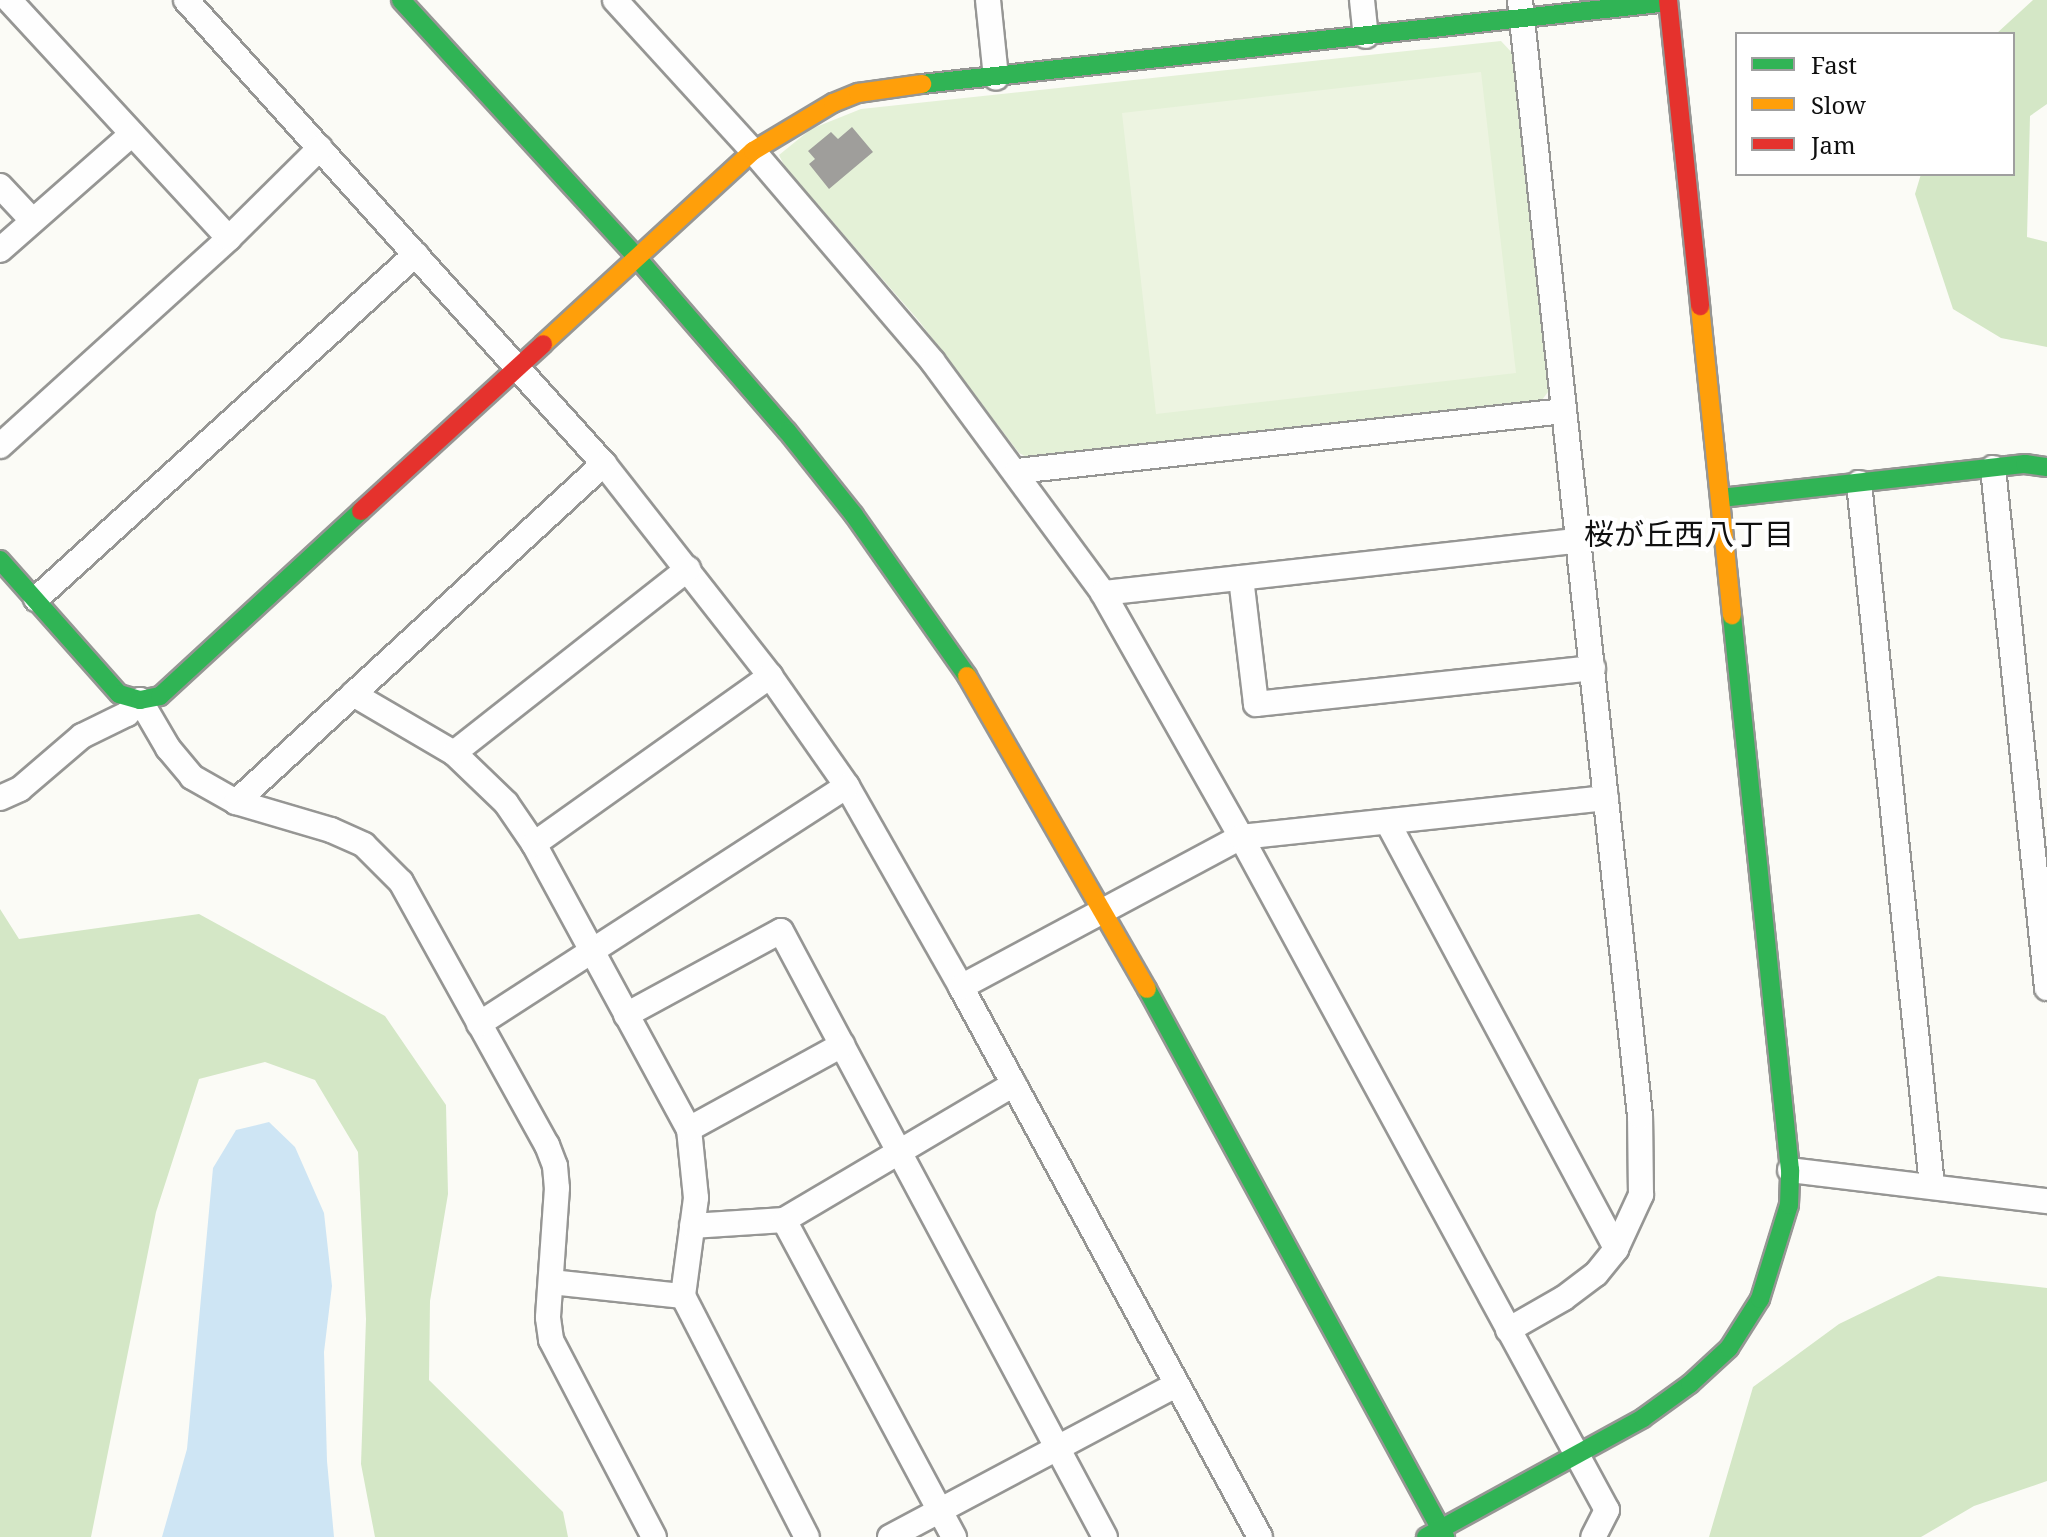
<!DOCTYPE html>
<meta charset="utf-8">
<style>
body{margin:0}
#map{position:relative;width:2047px;height:1537px;overflow:hidden;background:#fbfbf6;font-family:"Noto Serif","Noto Sans JP",serif}
div>[style]{position:absolute}
.green>*{inset:0;background:#e4f1d7}
.forest>*{inset:0;background:#d4e7c6}
.pitch>*{inset:0;background:#edf4e1}
.water>*{inset:0;background:#cee5f4}
.building>*{inset:0;background:#9f9e9b}
.roads{filter:drop-shadow(2px 0 #969694) drop-shadow(-2px 0 #969694) drop-shadow(0 2px #969694) drop-shadow(0 -2px #969694)}
.street>*{height:24px;margin:-12px;padding:0 12px;transform-origin:12px;border-radius:12px;background:#fefefe}
.fast>*{height:18px;margin:-9px;padding:0 9px;transform-origin:9px;border-radius:9px;background:#30b455}
.slow>*{height:18px;margin:-9px;padding:0 9px;transform-origin:9px;border-radius:9px;background:#ff9f0a}
.jam>*{height:18px;margin:-9px;padding:0 9px;transform-origin:9px;border-radius:9px;background:#e5322d}
span{translate:-50% -50%;white-space:nowrap;text-align:center;line-height:1.15;-webkit-text-stroke:8px #fff;paint-order:stroke}
.neighbourhood-label{font-size:30px;color:#101010}
.legend{position:absolute;left:1735px;top:32px;width:280px;height:144px;box-sizing:border-box;background:#fff;border:2px solid #9f9f9f;margin:0;padding:10px 14px;list-style:none;font-size:24px;color:#101010}
.legend li{display:flex;align-items:center;gap:16px;height:40px}
.legend b{width:40px;border:2px solid #9f9f9f}
</style>
<div id="map">
<div class="green">
<div style="clip-path:polygon(1501px 41px,1515px 56px,1551px 388px,1539px 404px,1034px 461px,1019px 453px,919px 321px,785px 167px,779px 155px,811px 129px,861px 109px)"></div>
</div>
<div class="forest">
<div style="clip-path:polygon(2033px 0,2047px 0,2047px 104px,2030px 116px,2027px 237px,2047px 242px,2047px 347px,2001px 338px,1953px 309px,1915px 194px,1921px 174px,2013px 174px,2013px 34px,1996px 34px)"></div>
<div style="clip-path:polygon(0 909px,19px 939px,199px 914px,385px 1016px,446px 1105px,448px 1194px,430px 1301px,429px 1380px,563px 1512px,568px 1537px,375px 1537px,361px 1464px,366px 1319px,358px 1152px,315px 1080px,265px 1062px,199px 1079px,156px 1212px,91px 1537px,0 1537px)"></div>
<div style="clip-path:polygon(1938px 1276px,2047px 1288px,2047px 1481px,1974px 1506px,1921px 1537px,1709px 1537px,1753px 1387px,1839px 1324px)"></div>
</div>
<div class="pitch">
<div style="clip-path:polygon(1481px 72px,1516px 373px,1156px 414px,1122px 113px)"></div>
</div>
<div class="water">
<div style="clip-path:polygon(269px 1122px,295px 1147px,324px 1213px,332px 1286px,324px 1352px,327px 1461px,334px 1537px,162px 1537px,187px 1449px,213px 1168px,236px 1130px)"></div>
</div>
<div class="building">
<div style="clip-path:polygon(852px 127px,873px 152px,829px 189px,809px 164px,815px 159px,808px 151px,831px 132px,838px 139px)"></div>
</div>
<div class="roads">
<div class="street">
<div style="left:9px;top:0;width:324px;rotate:47.3deg"></div>
<div style="left:186px;top:0;width:625px;rotate:47.99deg"></div>
<div style="left:604px;top:464px;width:269px;rotate:51.9deg"></div>
<div style="left:770px;top:676px;width:134px;rotate:55deg"></div>
<div style="left:847px;top:786px;width:231px;rotate:60.4deg"></div>
<div style="left:961px;top:987px;width:626px;rotate:61.47deg"></div>
<div style="left:615px;top:0;width:205px;rotate:47.6deg"></div>
<div style="left:753px;top:151px;width:277px;rotate:49.5deg"></div>
<div style="left:933px;top:362px;width:287px;rotate:53.6deg"></div>
<div style="left:1103px;top:593px;width:280px;rotate:60.5deg"></div>
<div style="left:1241px;top:837px;width:766px;rotate:61.46deg"></div>
<div style="left:1607px;top:1510px;width:30px;rotate:117deg"></div>
<div style="left:988px;top:0;width:78px;rotate:84.1deg"></div>
<div style="left:1362px;top:0;width:36px;rotate:84deg"></div>
<div style="left:0;top:186px;width:47px;rotate:46.7deg"></div>
<div style="left:0;top:250px;width:176px;rotate:-41.3deg"></div>
<div style="left:0;top:446px;width:309px;rotate:-42.2deg"></div>
<div style="left:229px;top:238px;width:128px;rotate:-44.7deg"></div>
<div style="left:1993px;top:468px;width:523px;rotate:84.07deg"></div>
<div style="left:1017px;top:471px;width:550px;rotate:-6.26deg"></div>
<div style="left:1859px;top:483px;width:707px;rotate:84.07deg"></div>
<div style="left:1241px;top:578px;width:127px;rotate:83.2deg"></div>
<div style="left:1256px;top:704px;width:339px;rotate:-6.1deg"></div>
<div style="left:1103px;top:593px;width:477px;rotate:-6.3deg"></div>
<div style="left:36px;top:599px;width:513px;rotate:-42.24deg"></div>
<div style="left:353px;top:694px;width:117px;rotate:30.3deg"></div>
<div style="left:454px;top:753px;width:72px;rotate:43.9deg"></div>
<div style="left:506px;top:803px;width:50px;rotate:55.7deg"></div>
<div style="left:534px;top:844px;width:324px;rotate:61.5deg"></div>
<div style="left:689px;top:1129px;width:69px;rotate:84.2deg"></div>
<div style="left:696px;top:1198px;width:99px;rotate:97.6deg"></div>
<div style="left:683px;top:1296px;width:271px;rotate:62.8deg"></div>
<div style="left:454px;top:753px;width:298px;rotate:-38.2deg"></div>
<div style="left:0;top:798px;width:22px;rotate:-24deg"></div>
<div style="left:20px;top:789px;width:82px;rotate:-40.5deg"></div>
<div style="left:82px;top:736px;width:50px;rotate:-26.1deg"></div>
<div style="left:127px;top:714px;width:19px;rotate:-47deg"></div>
<div style="left:140px;top:700px;width:56px;rotate:59.7deg"></div>
<div style="left:168px;top:748px;width:38px;rotate:50deg"></div>
<div style="left:192px;top:777px;width:51px;rotate:29.6deg"></div>
<div style="left:236px;top:802px;width:99px;rotate:16.4deg"></div>
<div style="left:331px;top:830px;width:36px;rotate:24deg"></div>
<div style="left:364px;top:845px;width:52px;rotate:45deg"></div>
<div style="left:401px;top:882px;width:301px;rotate:61deg"></div>
<div style="left:547px;top:1145px;width:22px;rotate:69deg"></div>
<div style="left:555px;top:1166px;width:22px;rotate:85deg"></div>
<div style="left:557px;top:1188px;width:130px;rotate:94deg"></div>
<div style="left:548px;top:1318px;width:22px;rotate:82deg"></div>
<div style="left:551px;top:1340px;width:222px;rotate:62.4deg"></div>
<div style="left:236px;top:802px;width:500px;rotate:-42.6deg"></div>
<div style="left:1388px;top:823px;width:483px;rotate:61.8deg"></div>
<div style="left:534px;top:844px;width:290px;rotate:-35.4deg"></div>
<div style="left:961px;top:987px;width:318px;rotate:-28.2deg"></div>
<div style="left:1241px;top:837px;width:367px;rotate:-6.1deg"></div>
<div style="left:626px;top:1015px;width:176px;rotate:-28.5deg"></div>
<div style="left:781px;top:931px;width:687px;rotate:61.87deg"></div>
<div style="left:479px;top:1024px;width:438px;rotate:-32.9deg"></div>
<div style="left:689px;top:1129px;width:175px;rotate:-28.8deg"></div>
<div style="left:1790px;top:1170px;width:259px;rotate:6.9deg"></div>
<div style="left:784px;top:1220px;width:360px;rotate:61.8deg"></div>
<div style="left:692px;top:1226px;width:92px;rotate:-3.7deg"></div>
<div style="left:784px;top:1220px;width:267px;rotate:-30.6deg"></div>
<div style="left:551px;top:1282px;width:133px;rotate:6.1deg"></div>
<div style="left:1508px;top:1330px;width:64px;rotate:-29.7deg"></div>
<div style="left:1564px;top:1298px;width:40px;rotate:-37deg"></div>
<div style="left:1596px;top:1274px;width:32px;rotate:-51deg"></div>
<div style="left:1616px;top:1249px;width:60px;rotate:-65.2deg"></div>
<div style="left:1641px;top:1195px;width:79px;rotate:-90.7deg"></div>
<div style="left:1640px;top:1116px;width:1122px;rotate:-96.14deg"></div>
<div style="left:890px;top:1537px;width:324px;rotate:-28deg"></div>
</div>
<div class="fast">
<div style="left:401px;top:0;width:350px;rotate:47.5deg"></div>
<div style="left:637px;top:258px;width:229px;rotate:49.1deg"></div>
<div style="left:787px;top:431px;width:107px;rotate:51.4deg"></div>
<div style="left:854px;top:515px;width:197px;rotate:54.9deg"></div>
<div style="left:922px;top:84px;width:750px;rotate:-6.27deg"></div>
<div style="left:1721px;top:498px;width:306px;rotate:-6.4deg"></div>
<div style="left:2025px;top:464px;width:22px;rotate:8deg"></div>
<div style="left:0;top:560px;width:179px;rotate:48.4deg"></div>
<div style="left:119px;top:694px;width:22px;rotate:16deg"></div>
<div style="left:140px;top:700px;width:20px;rotate:-11deg"></div>
<div style="left:160px;top:696px;width:273px;rotate:-42.6deg"></div>
<div style="left:1147px;top:989px;width:624px;rotate:61.46deg"></div>
<div style="left:1426px;top:1537px;width:247px;rotate:-28.7deg"></div>
<div style="left:1643px;top:1418px;width:58px;rotate:-35.9deg"></div>
<div style="left:1690px;top:1384px;width:53px;rotate:-42.7deg"></div>
<div style="left:1729px;top:1348px;width:58px;rotate:-57.7deg"></div>
<div style="left:1760px;top:1299px;width:98px;rotate:-72.9deg"></div>
<div style="left:1789px;top:1205px;width:35px;rotate:-88deg"></div>
<div style="left:1790px;top:1170px;width:558px;rotate:-95.97deg"></div>
</div>
<div class="slow">
<div style="left:1700px;top:306px;width:311px;rotate:84.1deg"></div>
<div style="left:543px;top:344px;width:285px;rotate:-42.6deg"></div>
<div style="left:753px;top:151px;width:93px;rotate:-31deg"></div>
<div style="left:833px;top:103px;width:27px;rotate:-22deg"></div>
<div style="left:858px;top:93px;width:65px;rotate:-8deg"></div>
<div style="left:967px;top:676px;width:361px;rotate:60.1deg"></div>
</div>
<div class="jam">
<div style="left:1668px;top:0;width:308px;rotate:84deg"></div>
<div style="left:361px;top:511px;width:247px;rotate:-42.5deg"></div>
</div>
</div>
<div class="neighbourhood-label">
<span style="left:1689px;top:534px">桜が丘西八丁目</span>
</div>
<ul class="legend">
<li><b style="height:10px;background:#30b455"></b>Fast</li>
<li><b style="height:10px;background:#ff9f0a"></b>Slow</li>
<li><b style="height:10px;background:#e5322d"></b>Jam</li>
</ul>
</div>
